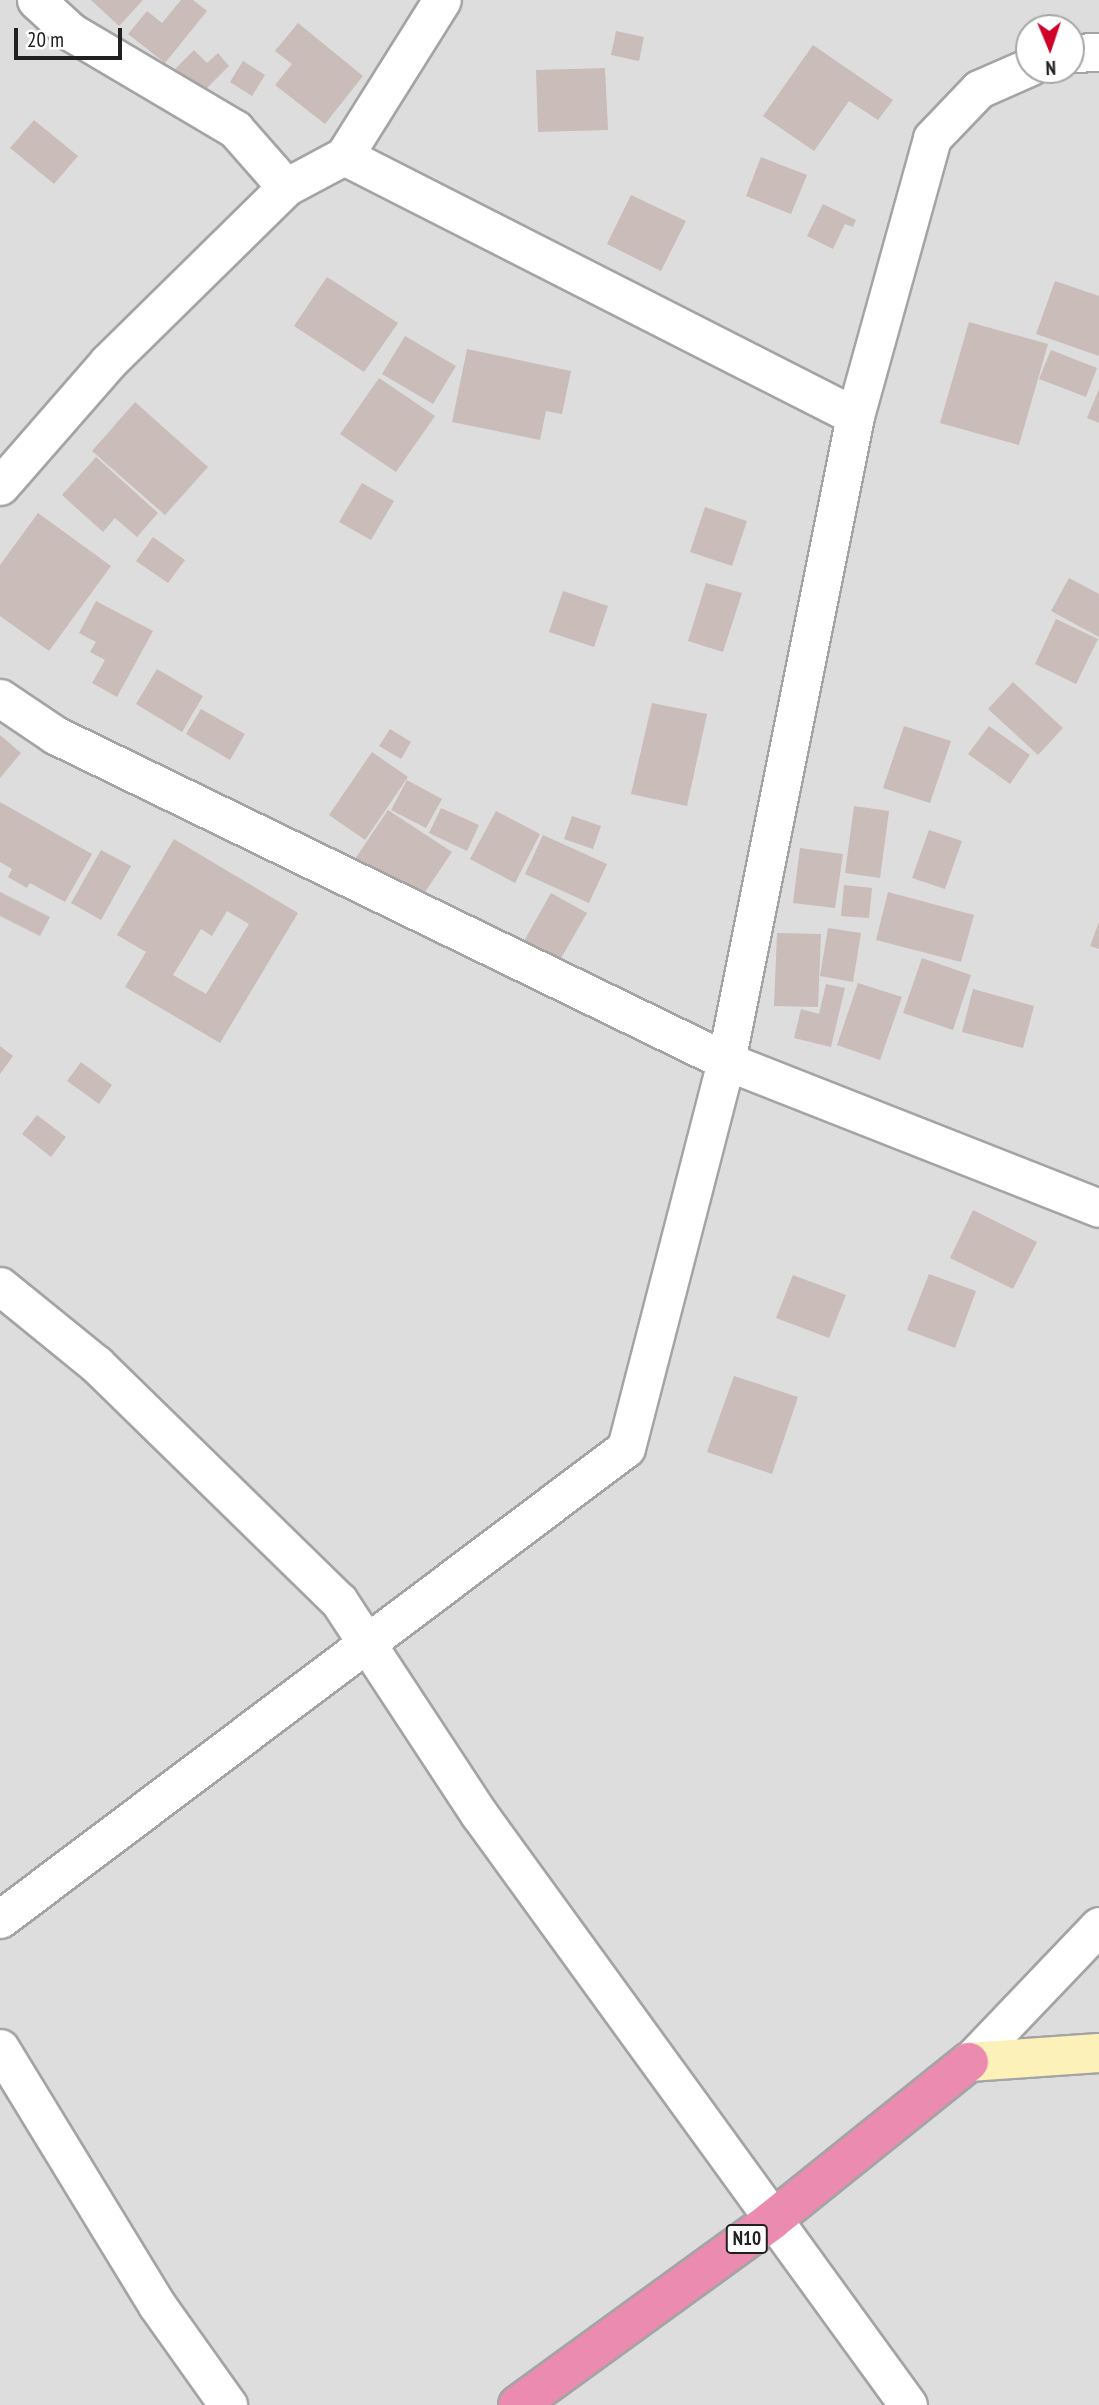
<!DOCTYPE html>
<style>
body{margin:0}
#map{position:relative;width:1099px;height:2405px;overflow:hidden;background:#f1ebe6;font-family:"PT Sans Narrow",sans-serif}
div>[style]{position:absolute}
.residential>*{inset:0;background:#dedddd}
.building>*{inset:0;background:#c9bcb9}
.roads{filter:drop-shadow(2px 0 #a4a4a4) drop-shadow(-2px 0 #a4a4a4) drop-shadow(0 2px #a4a4a4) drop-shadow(0 -2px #a4a4a4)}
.street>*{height:37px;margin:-18.5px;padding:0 18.5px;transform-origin:18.5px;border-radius:18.5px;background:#fff}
.secondary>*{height:38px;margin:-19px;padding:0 19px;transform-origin:19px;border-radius:19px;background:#fcf2b9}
.highway>*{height:38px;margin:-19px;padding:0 19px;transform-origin:19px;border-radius:19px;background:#ea8baf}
span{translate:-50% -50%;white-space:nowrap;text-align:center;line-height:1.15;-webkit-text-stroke:5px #fff;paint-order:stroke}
.shield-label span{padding:2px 5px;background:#fff;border:2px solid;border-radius:5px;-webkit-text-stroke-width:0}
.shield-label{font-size:19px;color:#202020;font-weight:700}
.north{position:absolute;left:1015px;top:14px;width:70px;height:70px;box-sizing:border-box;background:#fff;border:2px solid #a6a6a6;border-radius:50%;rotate:178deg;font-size:19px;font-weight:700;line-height:28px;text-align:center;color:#202020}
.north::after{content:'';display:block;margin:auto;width:24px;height:32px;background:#cf0028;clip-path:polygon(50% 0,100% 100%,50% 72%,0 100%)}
.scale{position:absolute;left:14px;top:28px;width:108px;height:32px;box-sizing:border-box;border:4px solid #202020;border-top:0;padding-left:9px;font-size:21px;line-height:24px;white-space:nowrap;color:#202020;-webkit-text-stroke:5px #fff;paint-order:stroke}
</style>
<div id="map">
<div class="residential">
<div style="clip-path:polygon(evenodd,0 0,1099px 0,1099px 2405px,0 2405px,0 0,1029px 28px,1071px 28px,1071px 70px,1029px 70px,1029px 28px)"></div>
</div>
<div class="building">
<div style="clip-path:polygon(91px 0,143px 0,119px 26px)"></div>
<div style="clip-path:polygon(181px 0,193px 0,207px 11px,165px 63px,128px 34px,147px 11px,162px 23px)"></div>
<div style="clip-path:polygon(298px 23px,363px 76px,325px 124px,275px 85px,292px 64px,275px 51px)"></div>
<div style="clip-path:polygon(616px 31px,644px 37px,639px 61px,611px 55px)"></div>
<div style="clip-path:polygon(813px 45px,893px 100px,878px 120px,849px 101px,814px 151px,763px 116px)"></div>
<div style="clip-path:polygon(194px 50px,207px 63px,218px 53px,229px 66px,200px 95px,175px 69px)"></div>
<div style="clip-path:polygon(243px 61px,265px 75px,252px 96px,230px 82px)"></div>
<div style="clip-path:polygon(605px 68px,608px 130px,538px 132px,536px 70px)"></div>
<div style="clip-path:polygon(34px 120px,78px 156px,54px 184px,10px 148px)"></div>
<div style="clip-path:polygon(761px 157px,807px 175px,791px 214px,746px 196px)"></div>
<div style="clip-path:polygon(631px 195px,686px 221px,661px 271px,607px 244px)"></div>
<div style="clip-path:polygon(823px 204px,856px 220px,853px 227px,845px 224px,833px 249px,807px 236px)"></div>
<div style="clip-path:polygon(327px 277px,398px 323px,364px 372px,294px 326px)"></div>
<div style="clip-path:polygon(1055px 281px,1099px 296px,1099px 356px,1036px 334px)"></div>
<div style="clip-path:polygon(969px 322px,1048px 344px,1019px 445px,940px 423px)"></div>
<div style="clip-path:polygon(405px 336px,456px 366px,433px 404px,382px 374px)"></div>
<div style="clip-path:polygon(467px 349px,571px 371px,562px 414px,546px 411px,540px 440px,452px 422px)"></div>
<div style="clip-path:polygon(1051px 350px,1097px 368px,1086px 397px,1039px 379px)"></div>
<div style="clip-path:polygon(379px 378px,435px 416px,396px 472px,340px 434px)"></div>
<div style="clip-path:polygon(1099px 389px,1099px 423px,1087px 418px)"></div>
<div style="clip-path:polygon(135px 402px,208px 467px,165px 515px,92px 451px)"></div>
<div style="clip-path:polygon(96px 457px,158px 513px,137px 537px,115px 518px,103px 532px,62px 495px)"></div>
<div style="clip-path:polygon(362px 483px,394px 501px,371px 540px,339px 522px)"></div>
<div style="clip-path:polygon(705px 507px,747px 521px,732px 566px,690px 552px)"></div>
<div style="clip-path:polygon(38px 513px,111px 566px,49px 651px,0 616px,0 565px)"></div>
<div style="clip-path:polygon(153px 537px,185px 560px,168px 583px,136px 561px)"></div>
<div style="clip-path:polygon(1069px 578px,1099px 594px,1099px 637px,1051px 611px)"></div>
<div style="clip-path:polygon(706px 583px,742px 593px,723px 652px,688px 641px)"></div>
<div style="clip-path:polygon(563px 591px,608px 606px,594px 647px,549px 632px)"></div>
<div style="clip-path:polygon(96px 601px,153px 631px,117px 697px,92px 683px,105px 660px,90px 652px,96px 642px,79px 633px)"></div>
<div style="clip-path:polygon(1056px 619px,1098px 639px,1076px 684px,1035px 664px)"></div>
<div style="clip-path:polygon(157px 669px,203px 696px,182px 732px,136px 704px)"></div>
<div style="clip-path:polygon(1013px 682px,1063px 728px,1038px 755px,988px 709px)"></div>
<div style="clip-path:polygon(652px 703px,707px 714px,687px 806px,631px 794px)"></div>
<div style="clip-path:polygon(201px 709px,245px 734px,230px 760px,186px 734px)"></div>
<div style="clip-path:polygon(904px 726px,951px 741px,930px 803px,883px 788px)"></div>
<div style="clip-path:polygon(989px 726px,1030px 755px,1010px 784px,968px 754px)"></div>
<div style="clip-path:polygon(390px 729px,411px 742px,401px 759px,379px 746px)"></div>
<div style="clip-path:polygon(0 735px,21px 753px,0 778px)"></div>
<div style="clip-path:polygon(372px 752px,408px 777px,365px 840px,329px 815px)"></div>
<div style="clip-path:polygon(407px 780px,442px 799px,426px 828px,391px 810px)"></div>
<div style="clip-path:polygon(0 802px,92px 854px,65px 902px,30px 883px,27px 888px,8px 877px,12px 869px,0 862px)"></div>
<div style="clip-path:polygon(854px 806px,889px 811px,880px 878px,845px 873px)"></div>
<div style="clip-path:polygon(441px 808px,479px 825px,467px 851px,429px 833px)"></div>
<div style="clip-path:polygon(388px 810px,452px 852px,417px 904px,353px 862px)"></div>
<div style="clip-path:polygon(496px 811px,540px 834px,515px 883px,470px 859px)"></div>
<div style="clip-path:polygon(572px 816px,601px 826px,593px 849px,564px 839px)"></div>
<div style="clip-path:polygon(929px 830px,962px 841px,945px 889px,912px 878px)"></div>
<div style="clip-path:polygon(543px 835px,607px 864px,589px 903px,525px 874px)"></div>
<div style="clip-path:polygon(evenodd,174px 839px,298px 913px,220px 1043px,125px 987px,146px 952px,117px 935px,174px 839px,227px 911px,249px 924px,206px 994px,173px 975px,201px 929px,212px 936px,227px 911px)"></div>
<div style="clip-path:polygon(800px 848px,843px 854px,835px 908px,793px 903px)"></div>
<div style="clip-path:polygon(101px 850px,131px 866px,101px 920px,71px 903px)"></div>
<div style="clip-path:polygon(844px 885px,872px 888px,869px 918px,841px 916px)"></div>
<div style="clip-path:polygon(0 892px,50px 917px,40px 936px,0 916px)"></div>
<div style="clip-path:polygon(888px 892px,974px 915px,961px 962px,876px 940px)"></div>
<div style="clip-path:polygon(551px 893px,587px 913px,560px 960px,524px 941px)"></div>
<div style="clip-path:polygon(1099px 922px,1099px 949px,1090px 946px)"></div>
<div style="clip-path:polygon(828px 928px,861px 933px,853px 982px,820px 976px)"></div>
<div style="clip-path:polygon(777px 933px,821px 934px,818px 1007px,774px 1006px)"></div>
<div style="clip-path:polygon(922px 958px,971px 975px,953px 1030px,903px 1013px)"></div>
<div style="clip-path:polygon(858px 983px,902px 997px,880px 1060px,837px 1045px)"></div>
<div style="clip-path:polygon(826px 984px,845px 988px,831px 1047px,794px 1038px,801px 1009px,819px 1014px)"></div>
<div style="clip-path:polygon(973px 989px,1034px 1006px,1023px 1048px,962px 1032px)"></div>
<div style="clip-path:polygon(0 1046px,13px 1056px,0 1074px)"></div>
<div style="clip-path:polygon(81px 1062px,112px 1085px,99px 1104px,67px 1081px)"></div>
<div style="clip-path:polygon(37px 1115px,66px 1137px,51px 1157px,22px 1134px)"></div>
<div style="clip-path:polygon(973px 1210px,1037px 1242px,1013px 1289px,950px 1258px)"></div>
<div style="clip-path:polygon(929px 1274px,976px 1291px,955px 1348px,907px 1330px)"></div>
<div style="clip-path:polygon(793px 1275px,846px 1295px,829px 1338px,776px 1318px)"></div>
<div style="clip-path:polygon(734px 1376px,798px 1397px,772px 1474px,707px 1452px)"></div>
</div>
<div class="roads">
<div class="street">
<div style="left:36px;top:0;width:47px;rotate:42.4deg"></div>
<div style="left:71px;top:32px;width:191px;rotate:30.6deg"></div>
<div style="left:235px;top:129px;width:77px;rotate:48.7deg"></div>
<div style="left:1071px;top:53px;width:28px;rotate:-2deg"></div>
<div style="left:344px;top:156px;width:184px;rotate:-57.9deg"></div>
<div style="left:0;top:486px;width:164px;rotate:-48.9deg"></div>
<div style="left:108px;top:362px;width:250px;rotate:-44.5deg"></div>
<div style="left:286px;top:187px;width:66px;rotate:-28.1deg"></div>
<div style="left:344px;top:156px;width:573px;rotate:26.97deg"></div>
<div style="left:0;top:698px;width:66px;rotate:33.9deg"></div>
<div style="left:55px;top:735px;width:746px;rotate:25.91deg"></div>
<div style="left:726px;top:1061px;width:401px;rotate:21.5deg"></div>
<div style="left:0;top:1286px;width:124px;rotate:39.1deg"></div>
<div style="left:96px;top:1364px;width:339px;rotate:44.3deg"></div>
<div style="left:339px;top:1601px;width:255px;rotate:56.7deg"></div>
<div style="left:479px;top:1814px;width:730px;rotate:54.02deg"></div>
<div style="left:0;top:1919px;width:783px;rotate:-36.96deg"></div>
<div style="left:626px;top:1448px;width:400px;rotate:-75.5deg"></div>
<div style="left:726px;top:1061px;width:658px;rotate:-78.69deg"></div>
<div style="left:855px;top:416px;width:288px;rotate:-74.5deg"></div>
<div style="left:932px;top:138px;width:68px;rotate:-46.2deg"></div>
<div style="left:979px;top:89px;width:55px;rotate:-23.7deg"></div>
<div style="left:0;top:2048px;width:301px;rotate:58.6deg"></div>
<div style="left:157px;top:2305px;width:123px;rotate:54.6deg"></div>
<div style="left:969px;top:2062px;width:188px;rotate:-46.3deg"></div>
</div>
<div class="secondary">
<div style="left:969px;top:2062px;width:130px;rotate:-4deg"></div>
</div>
<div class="highway">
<div style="left:518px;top:2405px;width:313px;rotate:-36deg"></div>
<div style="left:771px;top:2221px;width:254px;rotate:-38.8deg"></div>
</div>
</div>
<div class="shield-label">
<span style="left:747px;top:2239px">N10</span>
</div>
<div class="north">N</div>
<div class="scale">20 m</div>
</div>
